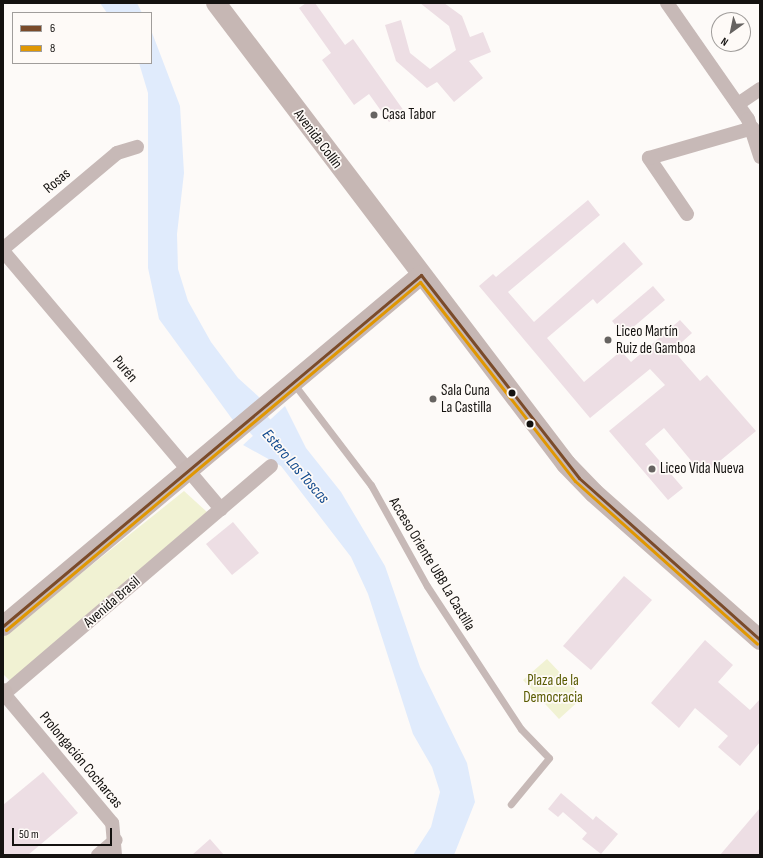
<!DOCTYPE html>
<meta charset="utf-8">
<style>
body{margin:0}
#map{position:relative;width:763px;height:858px;overflow:hidden;background:#fdfaf8;font-family:"Sofia Sans Condensed",sans-serif}
div>[style]{position:absolute}
.green>*{inset:0;background:#f1f2d3}
.water>*{inset:0;background:#e0ebfc}
.river>*{height:24px;margin:-12px;padding:0 12px;transform-origin:12px;border-radius:12px;background:#e0ebfc}
.building>*{inset:0;background:#eddee4}
.service>*{height:7px;margin:-3.5px;padding:0 3.5px;transform-origin:3.5px;border-radius:3.5px;background:#c7b9b7}
.minor>*{height:14px;margin:-7px;padding:0 7px;transform-origin:7px;border-radius:7px;background:#c7b9b7}
.secondary>*{height:20px;margin:-10px;padding:0 10px;transform-origin:10px;border-radius:10px;background:#c6b7b4}
.bus-1>*{height:3px;margin:-1.5px;padding:0 1.5px;transform-origin:1.5px;border-radius:1.5px;background:#7a4b2a}
.bus-2>*{height:3px;margin:-1.5px;padding:0 1.5px;transform-origin:1.5px;border-radius:1.5px;background:#e09702}
.dots>*{width:11px;height:11px;translate:-50% -50%;box-sizing:border-box;border:2px solid #fefaf7;border-radius:50%}
span{translate:-50% -50%;white-space:nowrap;text-align:center;line-height:1.15;-webkit-text-stroke:3.5px #fefaf7;paint-order:stroke}
.poi-label{font-size:15px;color:#141210}
.left{translate:0 -50%;text-align:left}
.street-label{font-size:15px;color:#141210}
.park-label{font-size:15px;color:#595b00}
.water-label{font-size:16px;color:#124a8e;font-style:italic}
.frame{position:absolute;inset:0;border:4px solid #141210;pointer-events:none}
.legend{position:absolute;left:12px;top:12px;width:140px;height:52px;box-sizing:border-box;background:#fefaf7;border:1px solid #a09d9b;margin:0;padding:5px 7px;list-style:none;font-size:12px;color:#141210}
.legend li{display:flex;align-items:center;gap:8px;height:20px}
.legend b{width:20px;border:1px solid #a09d9b}
.north{position:absolute;left:711px;top:12px;width:40px;height:40px;box-sizing:border-box;background:#fefaf7;border:1px solid #a09d9b;border-radius:50%;rotate:213deg;font-size:11px;font-weight:700;line-height:16px;text-align:center;color:#141210}
.north::after{content:'';display:block;margin:auto;width:14px;height:18px;background:#666361;clip-path:polygon(50% 0,100% 100%,50% 72%,0 100%)}
.scale{position:absolute;left:12px;top:828px;width:100px;height:18px;box-sizing:border-box;border:2px solid #141210;border-top:0;padding-left:5px;font-size:12px;line-height:14px;white-space:nowrap;color:#141210;-webkit-text-stroke:3px #fefaf7;paint-order:stroke}
</style>
<div id="map">
<div class="green">
<div style="clip-path:polygon(184px 491px,207px 512px,10px 681px,3px 674px,3px 636px)"></div>
<div style="clip-path:polygon(547px 659px,583px 697px,559px 719px,523px 680px)"></div>
</div>
<div class="water">
<div style="clip-path:polygon(100px 3px,137px 3px,142px 13px,107px 13px)"></div>
<div style="clip-path:polygon(151px 30px,180px 106px,184px 173px,177px 234px,178px 269px,188px 301px,211px 342px,238px 378px,260px 398px,235px 423px,159px 319px,148px 268px,148px 93px,139px 63px,151px 63px)"></div>
<div style="clip-path:polygon(285px 406px,306px 448px,341px 492px,385px 566px,420px 667px,467px 763px,475px 802px,454px 855px,413px 855px,431px 827px,440px 792px,432px 767px,413px 734px,368px 594px,351px 557px,281px 466px,243px 445px)"></div>
</div>
<div class="river">
<div style="left:236px;top:400px;width:71px;rotate:47.3deg"></div>
</div>
<div class="building">
<div style="clip-path:polygon(306px 3px,315px 3px,345px 45px,353px 39px,404px 111px,389px 122px,369px 94px,354px 105px,322px 60px,331px 53px,299px 8px)"></div>
<div style="clip-path:polygon(420px 3px,444px 3px,462px 16px,470px 37px,483px 32px,491px 52px,469px 61px,483px 78px,454px 102px,437px 82px,427px 88px,396px 61px,385px 25px,401px 20px,410px 53px,430px 69px,456px 50px,449px 26px)"></div>
<div style="clip-path:polygon(588px 200px,600px 215px,508px 292px,534px 322px,624px 242px,643px 264px,597px 304px,593px 299px,547px 338px,584px 382px,621px 351px,631px 362px,680px 320px,692px 333px,673px 350px,700px 381px,707px 375px,756px 431px,703px 475px,664px 428px,645px 444px,683px 488px,668px 500px,609px 431px,665px 385px,650px 369px,590px 418px,479px 286px,493px 274px,496px 277px)"></div>
<div style="clip-path:polygon(653px 286px,665px 300px,624px 335px,612px 321px)"></div>
<div style="clip-path:polygon(233px 522px,259px 553px,232px 575px,206px 544px)"></div>
<div style="clip-path:polygon(624px 576px,652px 600px,591px 670px,563px 646px)"></div>
<div style="clip-path:polygon(705px 640px,733px 665px,718px 682px,750px 710px,760px 699px,760px 742px,740px 766px,718px 747px,728px 736px,695px 708px,679px 728px,651px 703px)"></div>
<div style="clip-path:polygon(43px 772px,78px 813px,28px 855px,3px 855px,3px 805px)"></div>
<div style="clip-path:polygon(561px 793px,593px 820px,596px 816px,618px 834px,601px 854px,582px 839px,587px 833px,563px 812px,558px 817px,548px 809px)"></div>
<div style="clip-path:polygon(760px 808px,760px 855px,720px 855px)"></div>
<div style="clip-path:polygon(210px 839px,224px 855px,192px 855px)"></div>
</div>
<div class="service">
<div style="left:294px;top:384px;width:127px;rotate:52.7deg"></div>
<div style="left:371px;top:485px;width:115px;rotate:61deg"></div>
<div style="left:427px;top:586px;width:171px;rotate:56.7deg"></div>
<div style="left:521px;top:729px;width:40px;rotate:46deg"></div>
<div style="left:549px;top:758px;width:60px;rotate:129.6deg"></div>
</div>
<div class="minor">
<div style="left:667px;top:3px;width:141px;rotate:55.1deg"></div>
<div style="left:748px;top:119px;width:40px;rotate:72deg"></div>
<div style="left:738px;top:104px;width:27px;rotate:-34deg"></div>
<div style="left:687px;top:214px;width:68px;rotate:-124.2deg"></div>
<div style="left:649px;top:158px;width:108px;rotate:-16.1deg"></div>
<div style="left:3px;top:249px;width:149px;rotate:-40.1deg"></div>
<div style="left:117px;top:153px;width:21px;rotate:-17deg"></div>
<div style="left:3px;top:251px;width:338px;rotate:49.8deg"></div>
<div style="left:98px;top:855px;width:23px;rotate:-40deg"></div>
<div style="left:115px;top:855px;width:32px;rotate:-95deg"></div>
<div style="left:112px;top:823px;width:168px;rotate:-129.9deg"></div>
<div style="left:4px;top:694px;width:351px;rotate:-40.5deg"></div>
</div>
<div class="secondary">
<div style="left:216px;top:3px;width:579px;rotate:52.79deg"></div>
<div style="left:566px;top:464px;width:40px;rotate:46deg"></div>
<div style="left:594px;top:493px;width:222px;rotate:41.5deg"></div>
<div style="left:3px;top:626px;width:546px;rotate:-40.02deg"></div>
<div style="left:3px;top:693px;width:2px;rotate:90deg"></div>
</div>
<div class="bus-1">
<div style="left:3px;top:626px;width:546px;rotate:-40.02deg"></div>
<div style="left:421px;top:275px;width:257px;rotate:52.1deg"></div>
<div style="left:579px;top:478px;width:243px;rotate:41.8deg"></div>
</div>
<div class="bus-2">
<div style="left:6px;top:630px;width:541px;rotate:-40.05deg"></div>
<div style="left:420px;top:282px;width:252px;rotate:52.1deg"></div>
<div style="left:575px;top:481px;width:244px;rotate:41.8deg"></div>
</div>
<div class="dots">
<div style="left:374px;top:115px;background:#666361"></div>
<div style="left:608px;top:340px;background:#666361"></div>
<div style="left:512px;top:393px;background:#141210"></div>
<div style="left:433px;top:399px;background:#666361"></div>
<div style="left:530px;top:424px;background:#141210"></div>
<div style="left:652px;top:469px;background:#666361"></div>
</div>
<div class="poi-label">
<span class="left" style="left:382px;top:115px">Casa Tabor</span>
<span class="left" style="left:616px;top:340px">Liceo Martín<br>Ruiz de Gamboa</span>
<span class="left" style="left:441px;top:399px">Sala Cuna<br>La Castilla</span>
<span class="left" style="left:660px;top:469px">Liceo Vida Nueva</span>
</div>
<div class="street-label">
<span style="left:318px;top:139px;rotate:53deg">Avenida Collín</span>
<span style="left:57px;top:181px;rotate:-40deg">Rosas</span>
<span style="left:125px;top:369px;rotate:50deg">Purén</span>
<span style="left:432px;top:564px;rotate:59deg">Acceso Oriente UBB La Castilla</span>
<span style="left:112px;top:602px;rotate:-41deg">Avenida Brasil</span>
<span style="left:81px;top:760px;rotate:50deg">Prolongación Cocharcas</span>
</div>
<div class="park-label">
<span style="left:553px;top:689px">Plaza de la<br>Democracia</span>
</div>
<div class="water-label">
<span style="left:295px;top:467px;rotate:49deg">Estero Las Toscas</span>
</div>
<div class="frame"></div>
<ul class="legend">
<li><b style="height:5px;background:#7a4b2a"></b>6</li>
<li><b style="height:5px;background:#e09702"></b>8</li>
</ul>
<div class="north">N</div>
<div class="scale">50 m</div>
</div>
